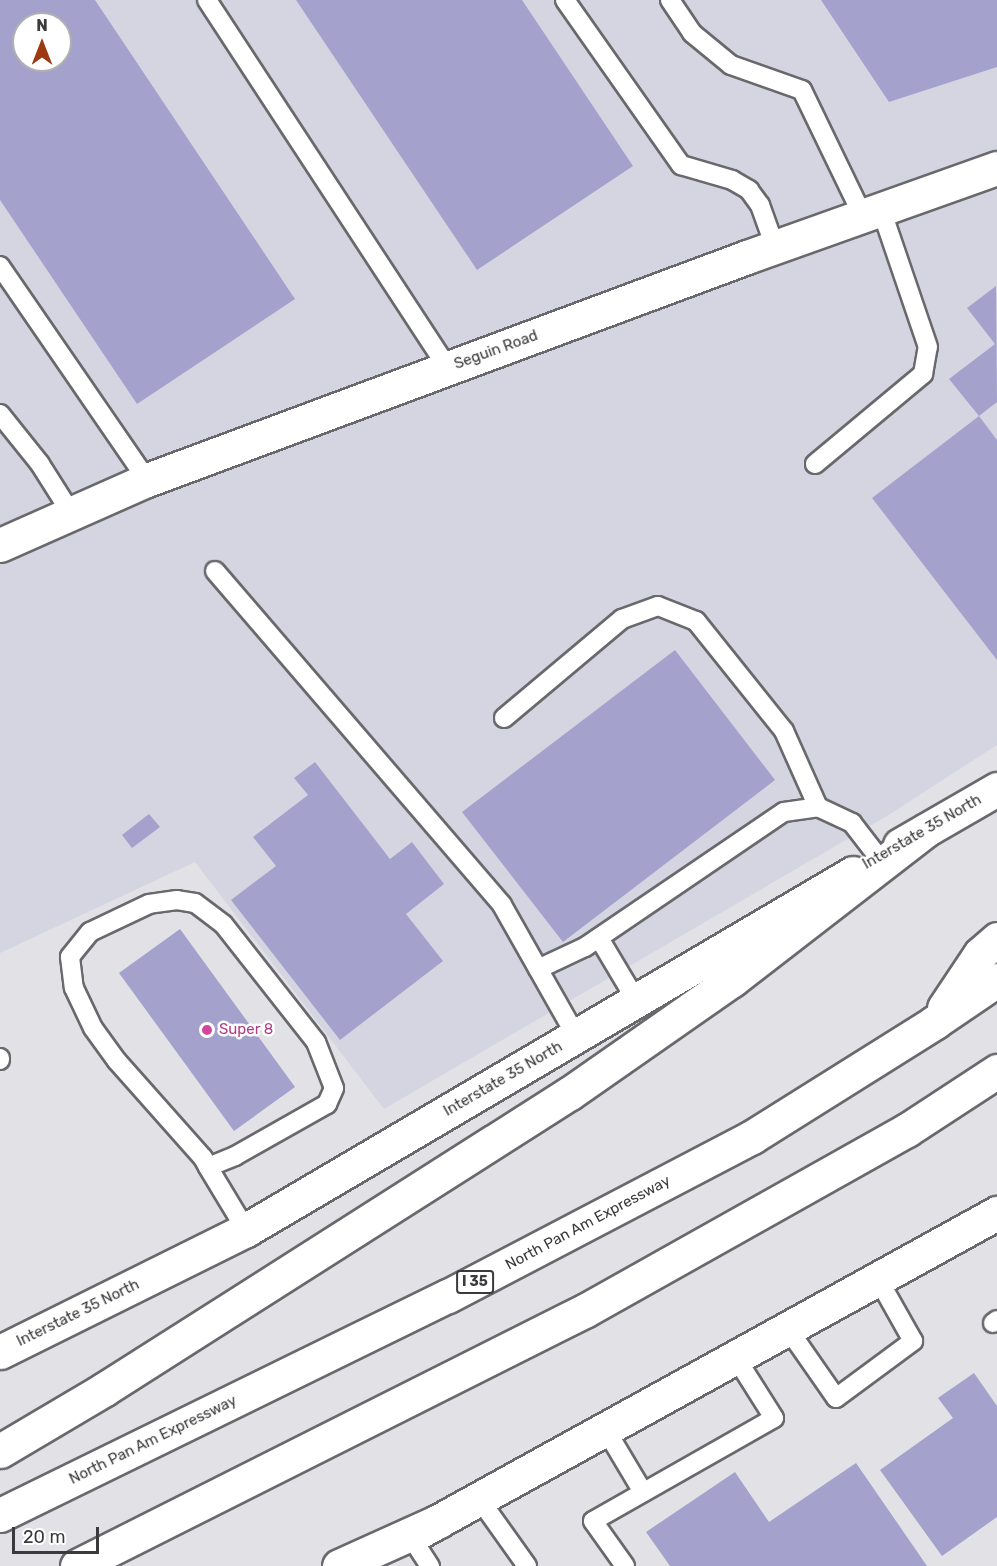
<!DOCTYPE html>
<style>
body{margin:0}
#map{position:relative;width:997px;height:1566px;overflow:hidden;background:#e1e1e6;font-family:Rubik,sans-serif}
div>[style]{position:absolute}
.built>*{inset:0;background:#d5d5e1}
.building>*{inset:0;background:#a4a2cc}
.roads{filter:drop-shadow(2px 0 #69696d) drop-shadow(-2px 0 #69696d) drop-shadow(0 2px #69696d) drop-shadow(0 -2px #69696d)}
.lane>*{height:18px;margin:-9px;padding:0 9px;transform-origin:9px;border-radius:9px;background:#fff}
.street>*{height:33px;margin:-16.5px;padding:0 16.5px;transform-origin:16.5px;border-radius:16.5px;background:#fff}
.secondary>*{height:33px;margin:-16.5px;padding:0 16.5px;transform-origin:16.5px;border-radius:16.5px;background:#fff}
.highway>*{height:33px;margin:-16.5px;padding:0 16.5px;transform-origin:16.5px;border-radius:16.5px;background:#fff}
.dots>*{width:16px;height:16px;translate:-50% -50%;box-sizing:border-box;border:3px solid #fff;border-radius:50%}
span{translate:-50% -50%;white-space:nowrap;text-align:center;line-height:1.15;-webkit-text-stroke:5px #fff;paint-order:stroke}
.shield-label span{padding:2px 4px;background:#fff;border:2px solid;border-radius:4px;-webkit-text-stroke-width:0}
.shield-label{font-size:14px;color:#3a3a3c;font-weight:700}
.street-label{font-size:15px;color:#3a3a3c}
.hotel-label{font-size:15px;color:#b23c85}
.left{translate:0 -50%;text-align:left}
.north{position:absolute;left:12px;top:12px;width:60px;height:60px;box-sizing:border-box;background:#fff;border:2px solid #b0b0b1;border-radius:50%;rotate:0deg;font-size:16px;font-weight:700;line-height:24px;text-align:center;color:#3a3a3c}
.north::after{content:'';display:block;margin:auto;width:21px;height:27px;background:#9f3911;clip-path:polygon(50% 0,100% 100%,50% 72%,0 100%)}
.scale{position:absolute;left:12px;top:1527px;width:87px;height:27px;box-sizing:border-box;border:3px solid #3a3a3c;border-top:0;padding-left:8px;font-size:18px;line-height:21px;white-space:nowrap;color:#3a3a3c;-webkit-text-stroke:4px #fff;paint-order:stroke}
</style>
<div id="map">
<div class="built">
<div style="clip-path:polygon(evenodd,0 0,997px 0,997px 745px,887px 816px,384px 1109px,195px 862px,0 953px,0 0,24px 24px,60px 24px,60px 60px,24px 60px,24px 24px)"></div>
</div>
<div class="building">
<div style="clip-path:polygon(evenodd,0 0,95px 0,295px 299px,137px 404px,0 200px,0 0,24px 24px,60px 24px,60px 60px,24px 60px,24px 24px)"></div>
<div style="clip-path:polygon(296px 0,522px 0,633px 166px,477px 270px)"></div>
<div style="clip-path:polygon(821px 0,997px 0,997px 67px,889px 102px)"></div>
<div style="clip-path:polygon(996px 286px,997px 402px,979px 416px,949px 379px,995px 344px,967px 308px)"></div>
<div style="clip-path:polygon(979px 416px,997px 440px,997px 660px,872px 498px)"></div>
<div style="clip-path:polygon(675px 650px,775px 780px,563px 942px,462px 812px)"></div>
<div style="clip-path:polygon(315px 762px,390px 859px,412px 842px,444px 884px,406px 914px,443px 961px,340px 1040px,231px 900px,276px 866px,253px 837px,308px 795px,294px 778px)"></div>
<div style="clip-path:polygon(149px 814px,160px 827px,132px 848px,122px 835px)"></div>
<div style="clip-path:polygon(180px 929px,295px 1087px,234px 1131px,119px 973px)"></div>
<div style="clip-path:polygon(974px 1373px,997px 1406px,997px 1517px,942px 1556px,880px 1470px,953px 1418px,938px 1398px)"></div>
<div style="clip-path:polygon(856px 1463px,927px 1566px,670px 1566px,646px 1532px,735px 1472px,769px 1522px)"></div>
</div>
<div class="roads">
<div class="lane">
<div style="left:207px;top:0;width:440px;rotate:56.8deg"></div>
<div style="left:565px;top:0;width:202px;rotate:54.9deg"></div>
<div style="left:681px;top:165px;width:53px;rotate:16.4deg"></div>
<div style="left:732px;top:180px;width:20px;rotate:30deg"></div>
<div style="left:749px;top:190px;width:19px;rotate:54deg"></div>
<div style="left:760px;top:205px;width:45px;rotate:70.3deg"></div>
<div style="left:670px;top:0;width:40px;rotate:56deg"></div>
<div style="left:692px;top:33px;width:50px;rotate:39.4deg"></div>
<div style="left:731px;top:65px;width:75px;rotate:19.4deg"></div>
<div style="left:802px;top:90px;width:140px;rotate:64.2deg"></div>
<div style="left:0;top:266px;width:260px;rotate:55.5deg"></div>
<div style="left:0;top:414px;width:64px;rotate:51.3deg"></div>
<div style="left:40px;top:464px;width:58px;rotate:57.7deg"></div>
<div style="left:815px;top:464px;width:141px;rotate:-39.8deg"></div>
<div style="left:923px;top:374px;width:27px;rotate:-80deg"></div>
<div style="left:928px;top:347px;width:146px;rotate:-108.8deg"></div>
<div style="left:215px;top:571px;width:440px;rotate:49.3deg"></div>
<div style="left:502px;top:905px;width:150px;rotate:60.5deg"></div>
<div style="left:504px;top:718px;width:154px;rotate:-40deg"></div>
<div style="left:622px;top:619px;width:38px;rotate:-20deg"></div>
<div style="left:658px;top:606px;width:41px;rotate:21.5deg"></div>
<div style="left:696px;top:621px;width:141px;rotate:51.3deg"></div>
<div style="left:784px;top:731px;width:83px;rotate:65.9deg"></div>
<div style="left:599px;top:938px;width:72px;rotate:59.2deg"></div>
<div style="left:538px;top:969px;width:52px;rotate:-25.1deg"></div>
<div style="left:585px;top:947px;width:240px;rotate:-34.2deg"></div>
<div style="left:784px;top:812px;width:34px;rotate:-8deg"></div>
<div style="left:818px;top:807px;width:38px;rotate:25deg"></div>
<div style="left:852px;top:823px;width:44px;rotate:52.4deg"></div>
<div style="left:0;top:1058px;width:2px;rotate:90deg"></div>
<div style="left:208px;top:1167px;width:29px;rotate:-22deg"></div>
<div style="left:235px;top:1156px;width:106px;rotate:-29.5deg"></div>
<div style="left:327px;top:1104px;width:17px;rotate:-66deg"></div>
<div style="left:334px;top:1088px;width:49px;rotate:-111.4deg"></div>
<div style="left:316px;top:1042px;width:150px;rotate:-128.2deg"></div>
<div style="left:223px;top:924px;width:35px;rotate:-143deg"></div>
<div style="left:195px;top:903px;width:18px;rotate:-171deg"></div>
<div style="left:177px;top:900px;width:28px;rotate:172deg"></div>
<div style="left:149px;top:904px;width:65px;rotate:154.6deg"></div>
<div style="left:90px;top:932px;width:32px;rotate:129deg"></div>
<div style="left:70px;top:957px;width:31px;rotate:83deg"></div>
<div style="left:74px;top:988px;width:44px;rotate:64.6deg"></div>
<div style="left:93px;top:1028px;width:41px;rotate:54deg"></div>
<div style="left:117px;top:1061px;width:130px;rotate:48.4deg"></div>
<div style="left:203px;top:1158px;width:10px;rotate:61deg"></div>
<div style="left:208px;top:1167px;width:74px;rotate:58.9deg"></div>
<div style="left:993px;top:1323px;width:5px;rotate:-37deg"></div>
<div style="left:788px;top:1329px;width:84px;rotate:55.2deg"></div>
<div style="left:836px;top:1398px;width:96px;rotate:-36.5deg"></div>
<div style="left:913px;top:1341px;width:71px;rotate:-119.4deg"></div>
<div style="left:606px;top:1430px;width:72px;rotate:59.2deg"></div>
<div style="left:480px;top:1500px;width:81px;rotate:54.5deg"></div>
<div style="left:411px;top:1537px;width:35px;rotate:57deg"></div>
<div style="left:625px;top:1566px;width:55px;rotate:-125.4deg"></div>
<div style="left:593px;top:1521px;width:208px;rotate:-29.6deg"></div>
<div style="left:774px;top:1418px;width:71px;rotate:-122.3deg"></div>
</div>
<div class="street">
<div style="left:0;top:545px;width:161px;rotate:-23.9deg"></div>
<div style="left:147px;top:480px;width:640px;rotate:-20.39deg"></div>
<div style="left:747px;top:257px;width:265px;rotate:-19.6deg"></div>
</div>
<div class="secondary">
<div style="left:900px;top:845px;width:112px;rotate:-30deg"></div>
<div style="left:0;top:1352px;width:275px;rotate:-26.4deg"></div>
<div style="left:246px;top:1230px;width:704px;rotate:-30.46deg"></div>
<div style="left:415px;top:1534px;width:665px;rotate:-28.88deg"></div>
</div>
<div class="highway">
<div style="left:944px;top:1008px;width:65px;rotate:-56.3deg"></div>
<div style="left:980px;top:954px;width:23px;rotate:-41deg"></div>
<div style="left:0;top:1451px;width:120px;rotate:-30.6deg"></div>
<div style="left:103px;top:1390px;width:553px;rotate:-32.46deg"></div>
<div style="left:570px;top:1093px;width:198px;rotate:-34.9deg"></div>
<div style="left:732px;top:980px;width:244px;rotate:-37.7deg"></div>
<div style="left:0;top:1515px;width:499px;rotate:-26.1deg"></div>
<div style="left:448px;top:1296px;width:343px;rotate:-27.6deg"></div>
<div style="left:752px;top:1137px;width:216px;rotate:-32.1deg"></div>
<div style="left:935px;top:1022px;width:75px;rotate:-34.1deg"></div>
<div style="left:77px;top:1566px;width:570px;rotate:-26.7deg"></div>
<div style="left:586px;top:1310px;width:368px;rotate:-29.3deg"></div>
<div style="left:907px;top:1130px;width:108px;rotate:-33.2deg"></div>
<div style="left:339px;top:1566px;width:110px;rotate:-24.2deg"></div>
</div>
</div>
<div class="dots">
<div style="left:207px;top:1030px;background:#d1479c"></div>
</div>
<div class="shield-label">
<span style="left:475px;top:1282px">I 35</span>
</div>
<div class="street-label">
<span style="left:496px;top:350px;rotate:-20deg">Seguin Road</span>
<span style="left:922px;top:832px;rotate:-30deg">Interstate 35 North</span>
<span style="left:503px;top:1079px;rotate:-30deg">Interstate 35 North</span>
<span style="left:588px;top:1223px;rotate:-28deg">North Pan Am Expressway</span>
<span style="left:78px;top:1313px;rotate:-26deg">Interstate 35 North</span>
<span style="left:153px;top:1440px;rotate:-26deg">North Pan Am Expressway</span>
</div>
<div class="hotel-label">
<span class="left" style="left:219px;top:1030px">Super 8</span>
</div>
<div class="north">N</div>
<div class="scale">20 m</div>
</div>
